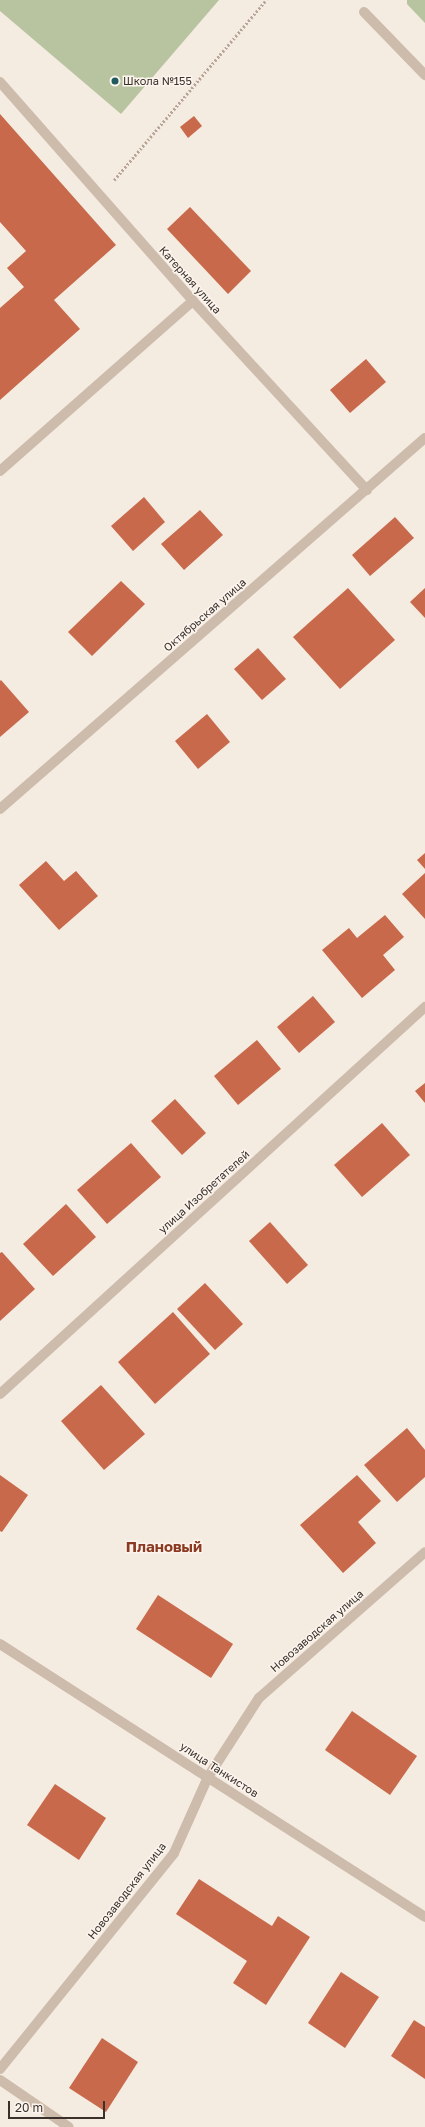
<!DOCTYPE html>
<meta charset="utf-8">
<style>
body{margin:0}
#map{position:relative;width:425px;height:2127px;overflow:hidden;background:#f4ebe1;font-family:"Golos Text",sans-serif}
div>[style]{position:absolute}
.green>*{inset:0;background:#b8c4a0}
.building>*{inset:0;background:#c8694b}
.path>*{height:2.5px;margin-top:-1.25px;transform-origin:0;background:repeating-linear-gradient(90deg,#b9a596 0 2px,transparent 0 4px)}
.minor>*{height:10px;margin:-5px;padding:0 5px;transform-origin:5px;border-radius:5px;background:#cdbbac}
.dots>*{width:11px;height:11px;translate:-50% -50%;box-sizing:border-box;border:2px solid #fbf5ee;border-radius:50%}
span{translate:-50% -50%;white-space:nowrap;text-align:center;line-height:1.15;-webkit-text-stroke:3px #fbf5ee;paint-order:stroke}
.poi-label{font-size:11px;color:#3b302b}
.left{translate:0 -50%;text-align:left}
.street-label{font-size:11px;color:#3b302b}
.district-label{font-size:15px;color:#8c3b22;font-weight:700}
.scale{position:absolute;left:8px;top:2101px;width:97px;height:18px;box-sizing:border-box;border:2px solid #3b302b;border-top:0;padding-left:5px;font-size:12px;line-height:14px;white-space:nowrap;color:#3b302b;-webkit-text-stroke:3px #fbf5ee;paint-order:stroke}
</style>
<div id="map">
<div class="green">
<div style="clip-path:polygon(0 0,219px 0,121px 114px,0 11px)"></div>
<div style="clip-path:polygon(407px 0,425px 0,425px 23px,407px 4px)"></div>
</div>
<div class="building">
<div style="clip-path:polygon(0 114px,116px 245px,54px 300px,80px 329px,0 400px,0 308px,24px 287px,7px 268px,26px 251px,0 222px)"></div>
<div style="clip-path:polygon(194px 116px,202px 126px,188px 138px,180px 127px)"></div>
<div style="clip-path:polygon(190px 207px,251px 271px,228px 294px,167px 229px)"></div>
<div style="clip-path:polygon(366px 359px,386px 382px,350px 413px,330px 390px)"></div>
<div style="clip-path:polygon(144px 497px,165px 522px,133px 551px,111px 526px)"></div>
<div style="clip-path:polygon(200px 510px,223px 535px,184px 570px,161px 544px)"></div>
<div style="clip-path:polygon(395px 517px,414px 538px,370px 576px,352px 555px)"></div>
<div style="clip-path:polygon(121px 581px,145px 604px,92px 656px,68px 632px)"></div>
<div style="clip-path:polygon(348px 588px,395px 640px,340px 689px,293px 637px)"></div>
<div style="clip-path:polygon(425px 588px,425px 618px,410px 602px)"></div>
<div style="clip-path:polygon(258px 648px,286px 679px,262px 700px,234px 669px)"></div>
<div style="clip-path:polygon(1px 680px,29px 712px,0 737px,0 681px)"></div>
<div style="clip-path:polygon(207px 714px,230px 742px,198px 769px,175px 741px)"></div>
<div style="clip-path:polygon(425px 853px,425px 869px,417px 860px)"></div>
<div style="clip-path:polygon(46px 861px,64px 881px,76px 871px,98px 896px,59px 930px,19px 885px)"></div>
<div style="clip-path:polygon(425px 873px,425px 919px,402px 894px)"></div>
<div style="clip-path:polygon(385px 915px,404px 937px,383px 955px,395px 970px,362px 998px,322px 950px,349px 928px,357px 938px)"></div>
<div style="clip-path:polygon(313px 996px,335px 1022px,299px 1053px,277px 1027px)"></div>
<div style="clip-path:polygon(257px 1040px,281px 1069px,238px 1105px,214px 1076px)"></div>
<div style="clip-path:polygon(425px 1083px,425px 1103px,415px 1091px)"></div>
<div style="clip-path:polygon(175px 1099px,206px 1133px,182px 1155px,151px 1121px)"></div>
<div style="clip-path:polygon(382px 1123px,410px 1155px,362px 1197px,334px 1165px)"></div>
<div style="clip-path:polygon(131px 1143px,161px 1177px,107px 1224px,77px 1190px)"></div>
<div style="clip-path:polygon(66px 1204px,96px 1237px,53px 1276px,23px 1244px)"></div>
<div style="clip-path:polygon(270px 1222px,308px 1265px,287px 1284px,249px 1241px)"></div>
<div style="clip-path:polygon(2px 1252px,35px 1289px,0 1321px,0 1253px)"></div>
<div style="clip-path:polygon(205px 1283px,243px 1324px,215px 1350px,177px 1309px)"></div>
<div style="clip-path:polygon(173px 1312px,210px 1354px,155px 1404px,118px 1362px)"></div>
<div style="clip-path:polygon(101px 1385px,145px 1434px,104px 1470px,61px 1421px)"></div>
<div style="clip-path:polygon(407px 1428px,425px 1450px,425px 1477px,397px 1502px,364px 1465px)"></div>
<div style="clip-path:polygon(0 1475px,28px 1495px,2px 1532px,0 1531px)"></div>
<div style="clip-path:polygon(357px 1475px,381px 1501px,358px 1522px,376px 1543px,343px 1573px,300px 1525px)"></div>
<div style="clip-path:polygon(158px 1595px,233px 1644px,211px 1678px,136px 1629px)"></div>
<div style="clip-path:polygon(352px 1711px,417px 1756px,390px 1795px,325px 1750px)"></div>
<div style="clip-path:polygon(55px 1784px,106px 1818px,79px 1860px,27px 1825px)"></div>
<div style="clip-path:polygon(199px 1879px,272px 1926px,278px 1916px,310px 1937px,266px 2005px,233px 1983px,247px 1961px,176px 1914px)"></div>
<div style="clip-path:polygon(341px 1972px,379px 1997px,345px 2048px,308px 2023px)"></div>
<div style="clip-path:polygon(414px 2020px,425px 2027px,425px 2079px,391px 2056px)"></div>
<div style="clip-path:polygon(102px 2038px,138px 2062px,106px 2112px,69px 2088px)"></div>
</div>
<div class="path">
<div style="left:114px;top:180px;width:236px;rotate:-49.8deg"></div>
</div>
<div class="minor">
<div style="left:364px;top:12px;width:88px;rotate:45.9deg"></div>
<div style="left:0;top:82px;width:292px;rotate:48.6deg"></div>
<div style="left:193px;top:301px;width:257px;rotate:47.4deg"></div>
<div style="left:0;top:471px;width:257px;rotate:-41.4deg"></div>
<div style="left:0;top:809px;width:564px;rotate:-41.12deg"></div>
<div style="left:0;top:1394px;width:575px;rotate:-42.32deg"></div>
<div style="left:0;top:1644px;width:505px;rotate:32.71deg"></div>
<div style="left:0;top:2069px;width:277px;rotate:-51.1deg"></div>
<div style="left:174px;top:1853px;width:83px;rotate:-65.9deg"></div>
<div style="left:208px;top:1777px;width:94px;rotate:-57.2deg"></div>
<div style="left:259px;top:1698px;width:221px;rotate:-41.3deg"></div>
<div style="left:0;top:2080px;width:83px;rotate:34.3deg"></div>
</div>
<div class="dots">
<div style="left:115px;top:81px;background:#1f5a5e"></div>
</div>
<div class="poi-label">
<span class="left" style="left:123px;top:81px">Школа №155</span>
</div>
<div class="street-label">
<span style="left:190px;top:280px;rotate:48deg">Катерная улица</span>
<span style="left:205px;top:615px;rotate:-41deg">Октябрьская улица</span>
<span style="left:204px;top:1192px;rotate:-42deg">улица Изобретателей</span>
<span style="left:317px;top:1631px;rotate:-41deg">Новозаводская улица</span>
<span style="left:219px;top:1770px;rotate:33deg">улица Танкистов</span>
<span style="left:127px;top:1891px;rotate:-52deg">Новозаводская улица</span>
</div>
<div class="district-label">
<span style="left:164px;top:1547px">Плановый</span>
</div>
<div class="scale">20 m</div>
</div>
